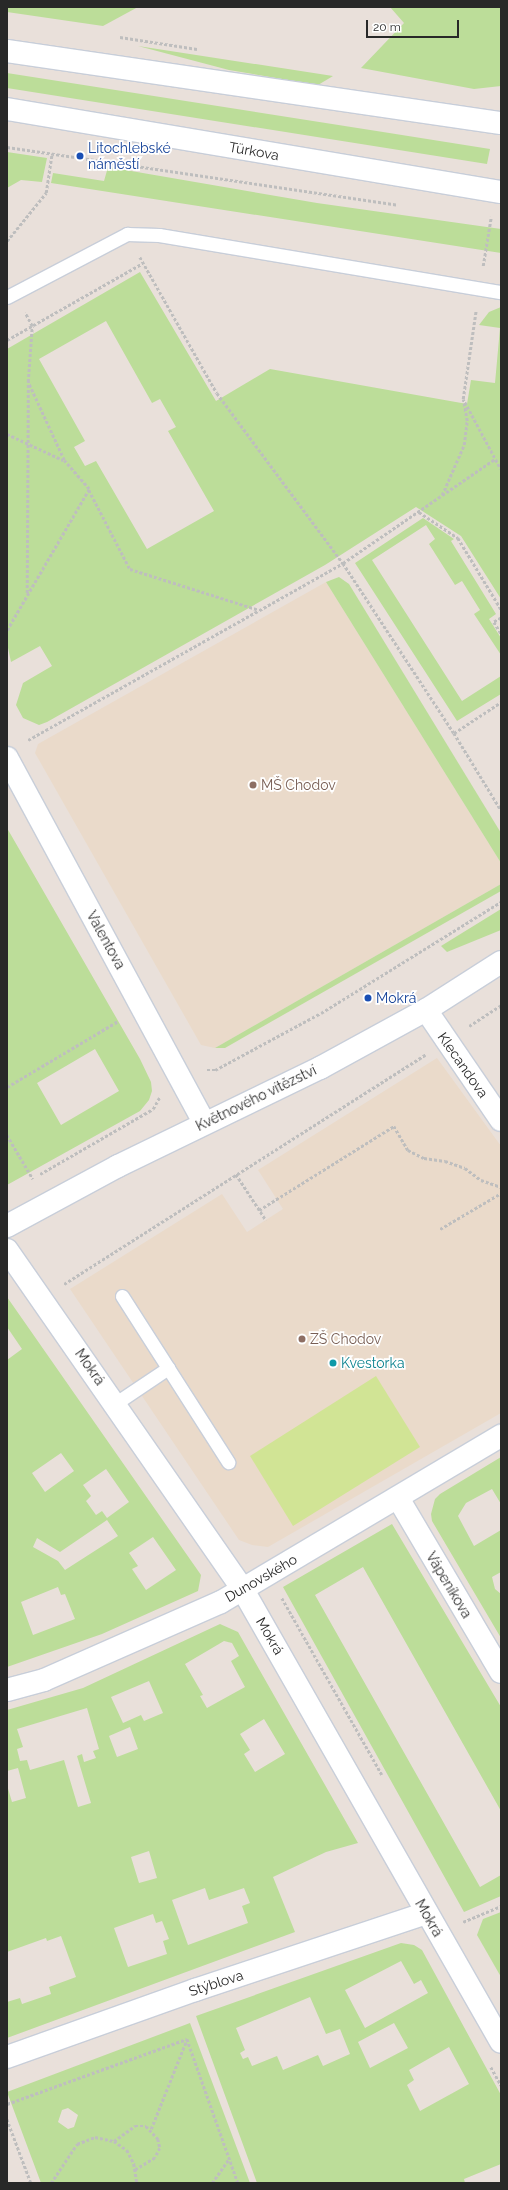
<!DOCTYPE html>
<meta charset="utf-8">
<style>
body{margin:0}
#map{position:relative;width:508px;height:2190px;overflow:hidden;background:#e9e0da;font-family:Raleway,sans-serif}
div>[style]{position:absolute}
.education>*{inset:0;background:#eadaca}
.green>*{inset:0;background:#bcdd99}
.pitch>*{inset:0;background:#d1e495}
.path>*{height:2.5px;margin-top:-1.25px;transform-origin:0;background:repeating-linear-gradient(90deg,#bebebe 0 3px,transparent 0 5px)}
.roads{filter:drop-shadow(1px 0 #c8ced9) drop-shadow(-1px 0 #c8ced9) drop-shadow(0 1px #c8ced9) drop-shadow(0 -1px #c8ced9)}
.service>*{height:13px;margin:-6.5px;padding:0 6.5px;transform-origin:6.5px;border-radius:6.5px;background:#fff}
.minor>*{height:22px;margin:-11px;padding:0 11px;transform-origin:11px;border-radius:11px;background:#fff}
.tertiary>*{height:22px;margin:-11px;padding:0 11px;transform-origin:11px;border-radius:11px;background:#fff}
.secondary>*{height:22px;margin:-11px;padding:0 11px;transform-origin:11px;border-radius:11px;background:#fff}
.dots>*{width:11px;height:11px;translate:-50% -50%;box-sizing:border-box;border:2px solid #fff;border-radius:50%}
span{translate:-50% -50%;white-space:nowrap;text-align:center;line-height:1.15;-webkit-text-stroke:3.5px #fff;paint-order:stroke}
.transit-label{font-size:14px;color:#164399}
.left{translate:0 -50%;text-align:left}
.street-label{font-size:14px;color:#282828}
.education-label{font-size:14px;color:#785e54}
.culture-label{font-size:14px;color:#0d838f}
.frame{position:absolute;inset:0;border:8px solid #282828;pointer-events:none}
.scale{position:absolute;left:366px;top:20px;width:93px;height:18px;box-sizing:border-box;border:2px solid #282828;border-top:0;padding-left:5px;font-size:12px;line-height:14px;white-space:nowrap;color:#282828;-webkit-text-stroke:3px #fff;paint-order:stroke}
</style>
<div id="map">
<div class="education">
<div style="clip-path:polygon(326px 582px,501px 863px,501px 884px,215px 1048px,201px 1045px,35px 753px,38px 744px)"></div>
<div style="clip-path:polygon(437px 1058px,501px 1146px,501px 1413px,268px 1547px,252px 1545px,239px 1540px,70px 1289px,222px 1194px,247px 1232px,283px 1209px,258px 1170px)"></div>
</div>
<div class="green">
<div style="clip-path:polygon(7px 7px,138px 7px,103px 26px,7px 12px)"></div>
<div style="clip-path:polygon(390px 7px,501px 7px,501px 86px,474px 89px,361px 68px,404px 23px)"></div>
<div style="clip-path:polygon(138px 46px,333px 76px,318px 85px,229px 70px)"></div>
<div style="clip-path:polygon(7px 73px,383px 132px,490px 149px,487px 164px,7px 88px)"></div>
<div style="clip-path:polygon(7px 152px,47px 158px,42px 182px,21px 180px,7px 188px)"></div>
<div style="clip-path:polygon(108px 167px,317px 203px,501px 229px,501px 253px,51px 183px,53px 173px,104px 181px)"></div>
<div style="clip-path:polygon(evenodd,140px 272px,216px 401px,270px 369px,467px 404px,471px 380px,495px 383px,500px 328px,479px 325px,489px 312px,501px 307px,501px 599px,461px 536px,416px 507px,325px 565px,47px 722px,39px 725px,23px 718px,16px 705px,23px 683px,52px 666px,40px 646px,11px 662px,7px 643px,7px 349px,140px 272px,106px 321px,152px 403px,160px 399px,176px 427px,168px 431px,214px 511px,147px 549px,96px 461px,85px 466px,74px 447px,85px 441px,39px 359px,106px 321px)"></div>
<div style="clip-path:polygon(423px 518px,454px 539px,451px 541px,496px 614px,489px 619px,501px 638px,501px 655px,474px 614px,480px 610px,462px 581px,455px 585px,429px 544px,435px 539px,426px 525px,372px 560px,462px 701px,501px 676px,501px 694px,457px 721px,355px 563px)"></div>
<div style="clip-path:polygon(339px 577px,349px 584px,501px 833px,501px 863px,326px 582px)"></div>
<div style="clip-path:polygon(evenodd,7px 828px,140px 1059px,151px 1082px,152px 1091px,149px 1100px,140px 1111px,7px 1185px,7px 828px,95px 1049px,119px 1091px,61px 1125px,37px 1083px,95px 1049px)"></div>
<div style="clip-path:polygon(501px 884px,501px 891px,225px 1048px,215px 1048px)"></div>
<div style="clip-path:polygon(501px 909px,501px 930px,447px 952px,441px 946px)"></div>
<div style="clip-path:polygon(evenodd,7px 1297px,201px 1575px,198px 1591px,102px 1634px,7px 1667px,7px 1360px,22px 1349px,7px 1327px,7px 1297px,61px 1453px,74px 1471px,45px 1492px,32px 1473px,61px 1453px,7px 1297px,106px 1469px,129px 1502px,107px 1518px,102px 1511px,96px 1515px,86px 1501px,91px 1496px,83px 1485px,106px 1469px,7px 1297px,107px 1520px,118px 1536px,65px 1570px,58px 1561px,33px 1547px,37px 1538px,60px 1552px,107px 1520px,7px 1297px,153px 1537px,176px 1570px,146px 1590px,132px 1569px,138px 1566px,129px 1553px,153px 1537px,7px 1297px,58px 1587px,61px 1595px,65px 1594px,75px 1619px,33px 1635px,21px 1602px,58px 1587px)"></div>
<div style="clip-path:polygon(501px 1457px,501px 1504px,492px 1489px,466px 1503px,458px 1516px,474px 1546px,501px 1530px,501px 1572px,492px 1577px,495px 1589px,501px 1594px,501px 1638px,432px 1521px,431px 1514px,435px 1499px,440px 1494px)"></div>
<div style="clip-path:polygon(392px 1524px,501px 1707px,501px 1811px,363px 1567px,315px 1595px,480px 1887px,501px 1875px,501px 1896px,464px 1912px,283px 1587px)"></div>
<div style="clip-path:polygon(evenodd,220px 1624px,238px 1632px,358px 1843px,326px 1852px,273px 1877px,295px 1932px,7px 2038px,7px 2002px,20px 1998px,22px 2004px,51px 1994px,49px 1987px,76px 1977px,61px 1936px,47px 1941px,46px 1938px,7px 1952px,7px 1785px,12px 1802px,26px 1798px,18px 1768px,7px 1771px,7px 1710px,83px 1688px,220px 1624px,224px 1641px,232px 1643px,239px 1656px,231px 1661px,245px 1687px,207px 1708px,200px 1696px,203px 1695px,185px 1664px,224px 1641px,220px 1624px,149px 1681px,163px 1713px,144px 1721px,141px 1715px,123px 1723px,111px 1697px,149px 1681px,220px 1624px,87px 1708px,99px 1749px,93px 1751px,96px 1758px,84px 1762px,82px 1754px,77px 1756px,91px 1803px,78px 1807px,64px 1760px,30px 1770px,27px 1760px,20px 1761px,17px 1749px,23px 1747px,17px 1729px,87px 1708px,220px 1624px,264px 1719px,285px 1754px,255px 1772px,244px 1754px,250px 1750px,240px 1734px,264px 1719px,220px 1624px,130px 1727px,138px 1749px,117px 1757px,109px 1736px,130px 1727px,220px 1624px,149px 1851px,157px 1878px,139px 1883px,131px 1857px,149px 1851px,220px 1624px,205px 1888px,209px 1900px,244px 1888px,250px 1903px,242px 1906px,248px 1923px,188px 1945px,172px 1900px,205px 1888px,220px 1624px,153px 1914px,156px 1923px,162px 1921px,169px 1939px,163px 1941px,167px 1954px,128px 1967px,114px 1928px,153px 1914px)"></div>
<div style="clip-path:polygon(501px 1912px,501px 1977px,477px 1935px,483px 1919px)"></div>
<div style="clip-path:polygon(evenodd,401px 1943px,414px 1945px,422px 1950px,501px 2095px,501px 2164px,464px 2179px,465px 2183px,257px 2183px,196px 2016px,401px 1943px,401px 1961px,414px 1984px,421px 1980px,428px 1993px,365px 2028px,345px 1990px,401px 1961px,401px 1943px,310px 1997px,326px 2034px,340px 2029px,350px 2054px,323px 2066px,318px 2055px,283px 2070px,277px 2056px,252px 2066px,248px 2057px,243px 2059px,240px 2053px,245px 2050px,236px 2028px,310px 1997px,401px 1943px,394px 2023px,408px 2048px,370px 2068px,358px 2042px,394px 2023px,401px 1943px,449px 2047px,469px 2084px,420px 2111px,407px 2085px,414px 2080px,409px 2070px,449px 2047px)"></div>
<div style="clip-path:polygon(evenodd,190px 2023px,250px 2183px,41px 2183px,7px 2092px,190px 2023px,68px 2108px,78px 2115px,74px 2127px,68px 2129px,58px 2122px,62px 2110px,68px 2108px)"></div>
</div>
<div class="pitch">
<div style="clip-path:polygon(376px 1376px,420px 1447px,293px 1526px,250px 1456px)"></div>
</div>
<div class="path">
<div style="left:120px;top:37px;width:78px;rotate:8.9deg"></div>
<div style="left:7px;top:147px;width:395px;rotate:8.4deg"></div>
<div style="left:7px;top:241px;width:62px;rotate:-50.9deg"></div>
<div style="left:46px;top:193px;width:40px;rotate:-81.5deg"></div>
<div style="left:140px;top:257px;width:156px;rotate:60.5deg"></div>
<div style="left:217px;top:393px;width:212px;rotate:53.5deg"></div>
<div style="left:343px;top:563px;width:184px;rotate:-34.4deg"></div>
<div style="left:483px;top:266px;width:50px;rotate:-80.7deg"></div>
<div style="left:7px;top:340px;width:156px;rotate:-29.5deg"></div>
<div style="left:465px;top:402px;width:76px;rotate:61.8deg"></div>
<div style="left:7px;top:434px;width:62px;rotate:24.9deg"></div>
<div style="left:89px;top:490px;width:89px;rotate:62.6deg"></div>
<div style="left:130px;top:569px;width:135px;rotate:17.6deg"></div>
<div style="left:442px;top:495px;width:55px;rotate:-66.3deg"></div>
<div style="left:464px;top:445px;width:24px;rotate:-83deg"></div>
<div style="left:467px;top:421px;width:22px;rotate:-100deg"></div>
<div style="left:463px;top:399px;width:90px;rotate:-81.7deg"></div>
<div style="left:419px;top:512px;width:47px;rotate:33.7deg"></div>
<div style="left:458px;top:538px;width:83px;rotate:58.8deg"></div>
<div style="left:27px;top:593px;width:211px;rotate:-89.7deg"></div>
<div style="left:501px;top:618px;width:8px;rotate:150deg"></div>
<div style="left:494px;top:622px;width:13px;rotate:58deg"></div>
<div style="left:7px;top:630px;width:163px;rotate:-59.8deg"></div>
<div style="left:89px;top:489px;width:38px;rotate:-131deg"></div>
<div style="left:64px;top:460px;width:86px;rotate:-114.8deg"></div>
<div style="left:28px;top:382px;width:56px;rotate:-85.9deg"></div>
<div style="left:32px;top:326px;width:15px;rotate:-118deg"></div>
<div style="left:454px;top:733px;width:56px;rotate:-33.4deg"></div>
<div style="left:28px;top:740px;width:361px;rotate:-29.3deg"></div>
<div style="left:343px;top:563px;width:203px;rotate:56.9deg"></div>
<div style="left:454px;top:733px;width:90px;rotate:58.6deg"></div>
<div style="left:469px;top:1026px;width:38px;rotate:-33deg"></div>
<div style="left:207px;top:1070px;width:8px"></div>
<div style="left:215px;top:1070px;width:120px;rotate:-28.3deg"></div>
<div style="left:321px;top:1013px;width:211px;rotate:-31.7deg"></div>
<div style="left:7px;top:1087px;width:129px;rotate:-30.7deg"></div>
<div style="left:7px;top:1135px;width:51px;rotate:59.4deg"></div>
<div style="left:40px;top:1174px;width:130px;rotate:-29.9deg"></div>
<div style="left:153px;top:1109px;width:13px;rotate:-61deg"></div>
<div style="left:236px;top:1174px;width:55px;rotate:56.9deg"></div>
<div style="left:259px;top:1210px;width:159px;rotate:-31.9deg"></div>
<div style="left:394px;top:1126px;width:28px;rotate:60deg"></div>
<div style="left:408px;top:1150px;width:18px;rotate:27deg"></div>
<div style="left:424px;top:1158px;width:21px;rotate:8deg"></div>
<div style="left:445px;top:1161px;width:21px;rotate:19deg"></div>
<div style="left:465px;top:1168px;width:20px;rotate:37deg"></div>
<div style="left:481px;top:1180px;width:21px;rotate:19deg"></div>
<div style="left:440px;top:1229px;width:71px;rotate:-30.5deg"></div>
<div style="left:64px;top:1284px;width:428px;rotate:-32.4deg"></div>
<div style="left:282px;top:1598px;width:203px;rotate:60.5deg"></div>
<div style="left:463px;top:1922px;width:41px;rotate:-22.8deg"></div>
<div style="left:491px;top:2067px;width:21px;rotate:61deg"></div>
<div style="left:7px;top:2104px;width:191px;rotate:-19.9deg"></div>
<div style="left:187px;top:2039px;width:153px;rotate:70.5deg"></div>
<div style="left:7px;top:2119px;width:68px;rotate:69.4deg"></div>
<div style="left:151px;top:2129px;width:97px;rotate:-68.2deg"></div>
<div style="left:114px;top:2141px;width:26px;rotate:-36deg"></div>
<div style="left:135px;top:2126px;width:11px"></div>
<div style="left:146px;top:2126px;width:18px;rotate:47deg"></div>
<div style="left:158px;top:2139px;width:9px;rotate:77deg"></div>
<div style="left:160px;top:2148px;width:11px;rotate:117deg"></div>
<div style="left:155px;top:2158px;width:23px;rotate:149deg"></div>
<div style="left:51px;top:2183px;width:47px;rotate:-56.3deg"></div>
<div style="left:77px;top:2144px;width:19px;rotate:-21deg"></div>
<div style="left:95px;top:2137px;width:19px;rotate:12deg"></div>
<div style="left:114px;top:2141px;width:16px;rotate:35deg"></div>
<div style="left:127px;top:2150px;width:16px;rotate:63deg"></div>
<div style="left:134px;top:2164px;width:19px;rotate:81deg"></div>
<div style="left:212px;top:2183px;width:29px;rotate:-55deg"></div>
</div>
<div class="roads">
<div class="service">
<div style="left:7px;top:297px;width:136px;rotate:-27.7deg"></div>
<div style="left:127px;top:234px;width:32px;rotate:2deg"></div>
<div style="left:159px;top:235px;width:347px;rotate:9.5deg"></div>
<div style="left:122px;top:1296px;width:85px;rotate:57.4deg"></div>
<div style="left:116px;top:1403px;width:63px;rotate:-33.9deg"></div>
<div style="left:168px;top:1368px;width:112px;rotate:57.4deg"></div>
</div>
<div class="minor">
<div style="left:7px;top:758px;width:415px;rotate:61.6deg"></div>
<div style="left:426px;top:1010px;width:133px;rotate:55.7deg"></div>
<div style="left:7px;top:1250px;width:414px;rotate:55.2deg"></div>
<div style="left:243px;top:1590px;width:520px;rotate:60.28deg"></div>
<div style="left:398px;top:1498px;width:202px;rotate:59.4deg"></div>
<div style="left:7px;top:1690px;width:38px;rotate:-15deg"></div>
<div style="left:44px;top:1680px;width:193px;rotate:-23.8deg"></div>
<div style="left:221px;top:1602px;width:326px;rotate:-30.7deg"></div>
<div style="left:7px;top:2057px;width:200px;rotate:-19.6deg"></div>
<div style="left:195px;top:1990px;width:243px;rotate:-18.4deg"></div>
</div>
<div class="tertiary">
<div style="left:7px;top:1226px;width:126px;rotate:-28.4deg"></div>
<div style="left:118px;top:1166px;width:225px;rotate:-25.9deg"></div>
<div style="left:320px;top:1068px;width:121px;rotate:-28.7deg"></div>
<div style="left:426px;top:1010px;width:89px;rotate:-32.6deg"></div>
</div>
<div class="secondary">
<div style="left:7px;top:51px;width:499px;rotate:8.3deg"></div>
<div style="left:7px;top:109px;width:501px;rotate:9.54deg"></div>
</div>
</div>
<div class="dots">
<div style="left:80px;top:156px;background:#1a4fb4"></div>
<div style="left:253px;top:785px;background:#8d6e63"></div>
<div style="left:368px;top:998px;background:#1a4fb4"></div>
<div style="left:302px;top:1339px;background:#8d6e63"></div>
<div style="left:333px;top:1363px;background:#0f9aa8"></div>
</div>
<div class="transit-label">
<span class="left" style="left:88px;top:156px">Litochlebské<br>náměstí</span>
<span class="left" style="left:376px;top:998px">Mokrá</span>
</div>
<div class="street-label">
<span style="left:254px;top:151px;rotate:10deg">Türkova</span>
<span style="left:106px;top:940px;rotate:61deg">Valentova</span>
<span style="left:463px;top:1065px;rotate:55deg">Klecandova</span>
<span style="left:256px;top:1098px;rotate:-26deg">Květnového vítězství</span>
<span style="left:90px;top:1367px;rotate:55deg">Mokrá</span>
<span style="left:261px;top:1578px;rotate:-30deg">Dunovského</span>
<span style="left:449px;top:1585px;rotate:59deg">Vápeníkova</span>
<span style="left:270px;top:1636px;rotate:60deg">Mokrá</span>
<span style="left:429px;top:1918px;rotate:60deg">Mokrá</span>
<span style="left:216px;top:1983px;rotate:-18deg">Stýblova</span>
</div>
<div class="education-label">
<span class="left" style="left:261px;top:785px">MŠ Chodov</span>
<span class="left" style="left:310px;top:1339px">ZŠ Chodov</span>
</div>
<div class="culture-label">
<span class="left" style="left:341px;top:1363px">Kvestorka</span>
</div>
<div class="frame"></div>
<div class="scale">20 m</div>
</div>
